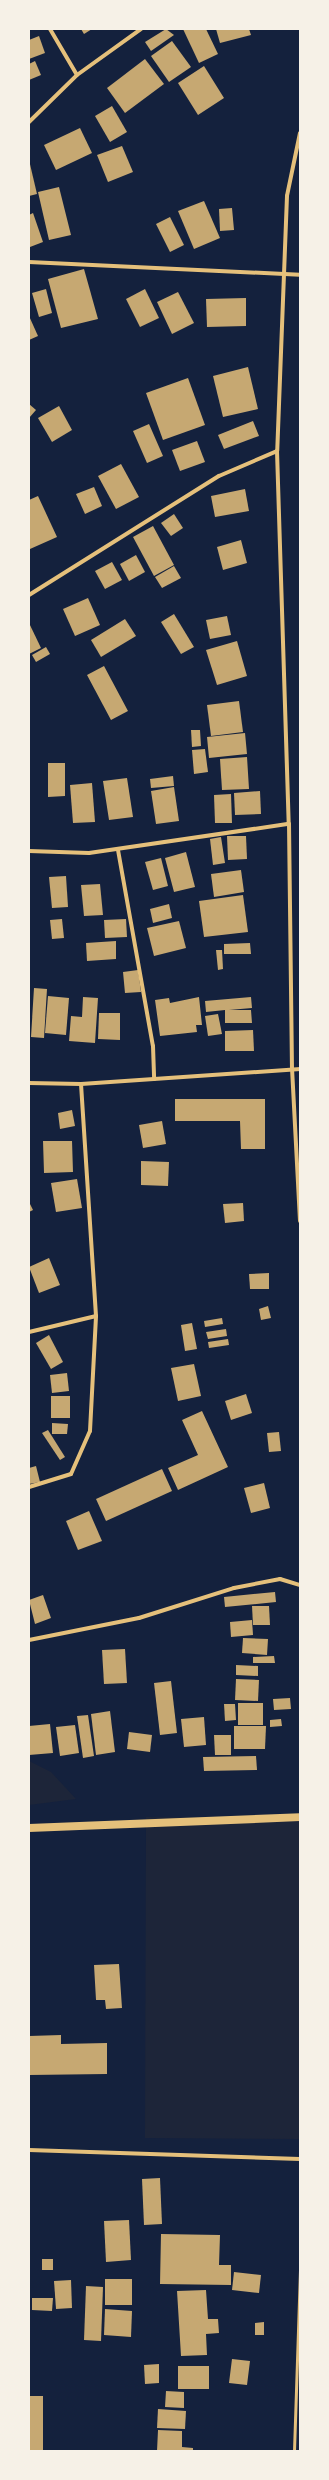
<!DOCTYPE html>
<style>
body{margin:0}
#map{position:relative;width:329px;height:2480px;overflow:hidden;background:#14213d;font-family:Karla,sans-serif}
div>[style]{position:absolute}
.green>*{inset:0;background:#1d2539}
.building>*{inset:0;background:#c6a872}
.path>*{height:2.5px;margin:-1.25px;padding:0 1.25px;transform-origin:1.25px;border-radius:1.25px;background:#e5c07b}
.minor>*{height:4px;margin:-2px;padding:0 2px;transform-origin:2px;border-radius:2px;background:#e5c07b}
.secondary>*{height:8px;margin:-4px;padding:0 4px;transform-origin:4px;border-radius:4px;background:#e5c07b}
span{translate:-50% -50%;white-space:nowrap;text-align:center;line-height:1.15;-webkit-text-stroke:3px #f6f1e7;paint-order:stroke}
.frame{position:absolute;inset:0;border:30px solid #f6f1e7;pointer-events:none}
</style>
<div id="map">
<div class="green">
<div style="clip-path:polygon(29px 1761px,51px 1772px,76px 1799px,29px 1805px)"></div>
<div style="clip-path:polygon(146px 1817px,300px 1818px,300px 2139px,145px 2138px)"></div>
</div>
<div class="building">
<div style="clip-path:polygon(81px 29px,92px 29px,84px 34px)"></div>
<div style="clip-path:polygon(166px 29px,174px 35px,151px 51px,145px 42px)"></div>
<div style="clip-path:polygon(183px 29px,206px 29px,218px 54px,199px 63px)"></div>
<div style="clip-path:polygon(216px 29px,249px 29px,251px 35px,220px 43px)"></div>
<div style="clip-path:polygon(39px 36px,45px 53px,29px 59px,29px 40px)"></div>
<div style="clip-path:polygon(172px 41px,191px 67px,169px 82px,151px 56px)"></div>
<div style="clip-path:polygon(145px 59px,164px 84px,125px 113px,107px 88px)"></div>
<div style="clip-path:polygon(35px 61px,41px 75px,29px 80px,29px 64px)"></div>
<div style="clip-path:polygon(204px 66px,224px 98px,198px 115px,178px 83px)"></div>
<div style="clip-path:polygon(112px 106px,127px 132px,110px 142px,95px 116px)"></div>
<div style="clip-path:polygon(80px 128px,92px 153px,56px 170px,44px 145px)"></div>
<div style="clip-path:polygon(122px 146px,133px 172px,108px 182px,97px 155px)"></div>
<div style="clip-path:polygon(29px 160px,37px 194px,29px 196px)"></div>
<div style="clip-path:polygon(59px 187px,71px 235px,49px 240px,38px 192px)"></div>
<div style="clip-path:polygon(204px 201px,220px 238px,194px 249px,178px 211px)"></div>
<div style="clip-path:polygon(232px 208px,234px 230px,220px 231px,219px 209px)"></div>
<div style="clip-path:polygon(33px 213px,43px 242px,30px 247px,29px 215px)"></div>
<div style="clip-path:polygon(170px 217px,184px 245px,170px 252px,156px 224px)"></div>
<div style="clip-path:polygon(84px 269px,98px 319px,61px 328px,48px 279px)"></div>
<div style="clip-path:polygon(46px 289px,52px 313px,39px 317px,32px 293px)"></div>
<div style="clip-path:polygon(145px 289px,159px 318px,140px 327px,126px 299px)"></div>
<div style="clip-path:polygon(178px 292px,194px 323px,172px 334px,157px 302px)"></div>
<div style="clip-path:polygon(246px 298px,246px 326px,207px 327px,206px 299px)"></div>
<div style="clip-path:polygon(29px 316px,38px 336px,29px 340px)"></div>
<div style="clip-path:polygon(248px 367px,258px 409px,223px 417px,213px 376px)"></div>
<div style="clip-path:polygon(188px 378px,205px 425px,163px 440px,146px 393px)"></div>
<div style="clip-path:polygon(29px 404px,36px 410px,29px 418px)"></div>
<div style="clip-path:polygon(59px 406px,72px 430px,52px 442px,38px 418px)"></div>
<div style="clip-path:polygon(253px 421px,259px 436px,224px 449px,218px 435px)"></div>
<div style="clip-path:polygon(149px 424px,163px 456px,147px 463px,133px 431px)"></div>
<div style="clip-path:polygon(197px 441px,205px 462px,180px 471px,172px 450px)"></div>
<div style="clip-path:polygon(121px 464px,139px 497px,116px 509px,98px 476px)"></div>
<div style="clip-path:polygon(94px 487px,102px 506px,85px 514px,76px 494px)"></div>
<div style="clip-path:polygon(245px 489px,249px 511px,215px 517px,211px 496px)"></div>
<div style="clip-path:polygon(38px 496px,57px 537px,30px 549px,29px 500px)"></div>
<div style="clip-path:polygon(174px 514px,183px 528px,171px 536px,161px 523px)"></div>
<div style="clip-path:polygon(153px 526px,174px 565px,154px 576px,133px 537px)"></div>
<div style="clip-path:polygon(241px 540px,247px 563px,223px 570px,217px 547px)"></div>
<div style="clip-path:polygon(136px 555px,145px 572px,129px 581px,120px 564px)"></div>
<div style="clip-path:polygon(112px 562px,122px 580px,105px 589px,95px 571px)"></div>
<div style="clip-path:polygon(174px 566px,181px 578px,162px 588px,155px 577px)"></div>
<div style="clip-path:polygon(88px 598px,100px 625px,75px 636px,63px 609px)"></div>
<div style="clip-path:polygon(174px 614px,194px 647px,181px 654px,161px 622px)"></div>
<div style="clip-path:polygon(227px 616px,231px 635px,210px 639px,206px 620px)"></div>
<div style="clip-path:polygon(125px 619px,136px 636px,101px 657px,91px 640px)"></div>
<div style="clip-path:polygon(29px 623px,41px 648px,29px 654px)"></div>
<div style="clip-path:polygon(237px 641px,247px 676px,217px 685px,206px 650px)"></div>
<div style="clip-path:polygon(46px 647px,50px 654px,36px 662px,32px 655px)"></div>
<div style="clip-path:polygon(104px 666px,128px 711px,111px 720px,87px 675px)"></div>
<div style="clip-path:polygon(239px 701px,243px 732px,211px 736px,207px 705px)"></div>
<div style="clip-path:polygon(191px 730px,200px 730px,201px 746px,192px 747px)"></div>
<div style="clip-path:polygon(245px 733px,247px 754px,209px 758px,207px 737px)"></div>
<div style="clip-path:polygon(205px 749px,208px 772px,194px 774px,192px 750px)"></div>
<div style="clip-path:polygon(247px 757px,249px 789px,222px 790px,220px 759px)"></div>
<div style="clip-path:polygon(48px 763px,65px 763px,65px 796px,48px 797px)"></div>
<div style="clip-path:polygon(173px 776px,174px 786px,151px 788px,150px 779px)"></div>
<div style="clip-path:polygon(127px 778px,133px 817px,109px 820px,103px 781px)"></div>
<div style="clip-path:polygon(92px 783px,95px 822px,73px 823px,70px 785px)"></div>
<div style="clip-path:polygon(174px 787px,179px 821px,156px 824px,151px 791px)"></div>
<div style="clip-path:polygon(260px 791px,261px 814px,235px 815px,234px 793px)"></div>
<div style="clip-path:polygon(231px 794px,232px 823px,215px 823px,214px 795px)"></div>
<div style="clip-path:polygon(227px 836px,246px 836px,247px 859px,228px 860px)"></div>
<div style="clip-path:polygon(221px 837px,225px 863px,213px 865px,210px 839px)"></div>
<div style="clip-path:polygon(186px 852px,195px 887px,174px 892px,165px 858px)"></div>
<div style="clip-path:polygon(161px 858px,168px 886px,153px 890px,145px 862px)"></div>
<div style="clip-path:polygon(241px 870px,244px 892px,214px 897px,211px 874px)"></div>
<div style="clip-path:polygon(66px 876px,68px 907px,52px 908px,49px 877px)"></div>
<div style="clip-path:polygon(100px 884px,103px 915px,84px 916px,81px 885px)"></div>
<div style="clip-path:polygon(243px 895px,248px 932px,204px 937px,199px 901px)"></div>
<div style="clip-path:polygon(169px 904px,172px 918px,153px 923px,150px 909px)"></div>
<div style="clip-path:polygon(62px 919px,64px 938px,52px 939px,50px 920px)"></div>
<div style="clip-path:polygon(126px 919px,127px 937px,105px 938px,104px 920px)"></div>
<div style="clip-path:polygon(179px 921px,186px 948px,154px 956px,147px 928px)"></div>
<div style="clip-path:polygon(116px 941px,116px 959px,87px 961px,86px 943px)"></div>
<div style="clip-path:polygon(250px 943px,251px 954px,224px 954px,224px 944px)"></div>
<div style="clip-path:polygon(216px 950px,222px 950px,223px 969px,218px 970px)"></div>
<div style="clip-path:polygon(138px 970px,141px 992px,125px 993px,123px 972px)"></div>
<div style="clip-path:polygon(34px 988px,47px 989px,44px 1038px,31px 1037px)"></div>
<div style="clip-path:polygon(48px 996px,69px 998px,66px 1035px,45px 1033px)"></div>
<div style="clip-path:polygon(83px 997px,98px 998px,95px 1043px,69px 1041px,71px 1016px,82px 1017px)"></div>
<div style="clip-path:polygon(199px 997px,202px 1025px,196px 1025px,197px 1032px,160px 1036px,155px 1000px,169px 998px,170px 1003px)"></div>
<div style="clip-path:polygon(251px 997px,252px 1008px,229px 1010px,251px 1010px,252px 1023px,225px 1023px,225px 1010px,206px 1012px,205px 1001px)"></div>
<div style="clip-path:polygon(99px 1013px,120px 1013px,120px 1040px,98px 1039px)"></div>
<div style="clip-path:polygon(218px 1014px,222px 1034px,208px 1036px,205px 1016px)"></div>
<div style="clip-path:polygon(253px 1030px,254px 1051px,225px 1051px,225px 1031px)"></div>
<div style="clip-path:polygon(175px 1099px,265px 1099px,265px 1149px,241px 1149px,240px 1121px,175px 1121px)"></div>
<div style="clip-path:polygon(72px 1110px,75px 1126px,60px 1129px,58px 1113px)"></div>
<div style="clip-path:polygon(162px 1121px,166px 1144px,143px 1148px,139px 1125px)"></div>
<div style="clip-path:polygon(43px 1141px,72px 1141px,73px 1172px,44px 1173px)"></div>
<div style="clip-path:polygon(141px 1161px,169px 1162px,168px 1186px,141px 1185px)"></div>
<div style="clip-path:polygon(77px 1179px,82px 1208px,56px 1212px,51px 1183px)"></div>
<div style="clip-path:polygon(29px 1202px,33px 1210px,29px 1212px)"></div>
<div style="clip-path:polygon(243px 1203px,244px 1221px,225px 1223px,223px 1204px)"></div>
<div style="clip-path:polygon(49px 1258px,60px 1285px,39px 1293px,29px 1267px)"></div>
<div style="clip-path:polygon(269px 1273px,269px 1289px,250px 1289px,249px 1274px)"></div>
<div style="clip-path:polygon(268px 1306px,271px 1318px,261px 1320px,259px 1309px)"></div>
<div style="clip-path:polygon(222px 1318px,223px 1324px,205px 1327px,204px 1321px)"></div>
<div style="clip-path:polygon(192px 1323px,197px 1349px,185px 1351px,181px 1325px)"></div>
<div style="clip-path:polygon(226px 1329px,227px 1336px,208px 1339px,206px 1332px)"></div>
<div style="clip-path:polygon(49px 1335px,63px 1362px,51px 1369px,36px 1343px)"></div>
<div style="clip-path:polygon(228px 1339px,229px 1345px,209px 1348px,208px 1342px)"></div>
<div style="clip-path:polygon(194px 1364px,201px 1396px,178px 1401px,171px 1368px)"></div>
<div style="clip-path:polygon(67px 1373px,69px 1391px,52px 1393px,50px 1375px)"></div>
<div style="clip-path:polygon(246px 1394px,252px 1413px,231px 1420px,225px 1401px)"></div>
<div style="clip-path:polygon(51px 1396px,70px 1396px,70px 1418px,51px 1418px)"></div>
<div style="clip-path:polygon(202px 1411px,228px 1467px,178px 1490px,168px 1468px,198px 1455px,182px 1420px)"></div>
<div style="clip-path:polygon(52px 1423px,68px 1424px,67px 1434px,52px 1434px)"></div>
<div style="clip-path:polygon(48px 1430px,65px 1457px,60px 1460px,42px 1433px)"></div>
<div style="clip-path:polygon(279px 1432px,281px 1451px,269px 1452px,267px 1433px)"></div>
<div style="clip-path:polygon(36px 1466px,40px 1482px,29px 1484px,29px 1468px)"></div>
<div style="clip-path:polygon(162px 1469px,172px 1491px,106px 1521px,96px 1499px)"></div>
<div style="clip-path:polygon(264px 1483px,270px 1508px,251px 1513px,244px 1488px)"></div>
<div style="clip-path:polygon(89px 1511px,102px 1541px,78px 1550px,66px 1521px)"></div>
<div style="clip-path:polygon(275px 1592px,276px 1602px,225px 1607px,224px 1597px)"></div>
<div style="clip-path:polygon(43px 1595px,51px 1618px,35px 1624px,29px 1600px)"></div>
<div style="clip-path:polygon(252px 1606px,269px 1606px,270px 1625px,253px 1625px)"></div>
<div style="clip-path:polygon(252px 1620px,253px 1635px,231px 1637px,230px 1622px)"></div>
<div style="clip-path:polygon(243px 1638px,268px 1639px,267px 1655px,242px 1653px)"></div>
<div style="clip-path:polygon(125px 1649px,127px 1683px,104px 1684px,102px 1650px)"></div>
<div style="clip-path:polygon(274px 1656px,275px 1663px,253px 1663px,253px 1657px)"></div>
<div style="clip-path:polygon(236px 1665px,258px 1666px,258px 1676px,236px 1675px)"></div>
<div style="clip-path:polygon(236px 1679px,259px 1680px,258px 1701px,235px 1700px)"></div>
<div style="clip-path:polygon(171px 1681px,177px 1733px,160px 1735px,154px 1683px)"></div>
<div style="clip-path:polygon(290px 1698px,291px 1709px,274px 1710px,273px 1699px)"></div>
<div style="clip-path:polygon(238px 1703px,263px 1703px,263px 1725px,238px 1725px)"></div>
<div style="clip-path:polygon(224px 1704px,235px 1704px,236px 1720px,225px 1721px)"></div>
<div style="clip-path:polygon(110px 1711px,115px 1752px,96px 1755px,91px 1714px)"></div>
<div style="clip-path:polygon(88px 1715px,94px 1756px,83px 1758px,77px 1716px)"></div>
<div style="clip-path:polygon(204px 1717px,206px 1745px,184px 1747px,181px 1719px)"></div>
<div style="clip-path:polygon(281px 1719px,282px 1726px,270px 1727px,270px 1720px)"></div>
<div style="clip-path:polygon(50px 1724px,53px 1753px,29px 1755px,29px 1726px)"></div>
<div style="clip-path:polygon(75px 1725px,79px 1753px,60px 1756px,56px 1727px)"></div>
<div style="clip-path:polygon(234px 1726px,266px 1726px,265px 1749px,234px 1749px)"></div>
<div style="clip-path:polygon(129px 1732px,152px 1735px,150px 1752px,127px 1749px)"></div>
<div style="clip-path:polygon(214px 1735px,231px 1735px,231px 1755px,215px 1755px)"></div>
<div style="clip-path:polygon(256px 1756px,257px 1770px,204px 1771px,203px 1757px)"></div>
<div style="clip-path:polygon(119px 1964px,122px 2008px,106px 2009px,105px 2000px,96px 2000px,94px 1965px)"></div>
<div style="clip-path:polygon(61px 2035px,61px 2044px,107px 2043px,107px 2074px,29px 2075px,29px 2036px)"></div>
<div style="clip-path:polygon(160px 2178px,162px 2224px,144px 2225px,142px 2179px)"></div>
<div style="clip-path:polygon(129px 2220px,131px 2260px,106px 2262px,104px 2221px)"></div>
<div style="clip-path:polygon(161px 2234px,220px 2235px,219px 2265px,231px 2265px,231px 2285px,160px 2284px)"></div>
<div style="clip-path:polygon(42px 2259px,53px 2259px,53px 2270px,42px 2270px)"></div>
<div style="clip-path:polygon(234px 2272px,261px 2275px,259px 2293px,232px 2290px)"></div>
<div style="clip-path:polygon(105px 2279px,132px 2279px,132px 2305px,105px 2305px)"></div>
<div style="clip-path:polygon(71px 2280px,72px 2308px,56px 2309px,54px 2281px)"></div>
<div style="clip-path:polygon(86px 2286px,103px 2287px,101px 2341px,84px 2340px)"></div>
<div style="clip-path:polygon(206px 2290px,208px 2319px,218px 2319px,219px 2333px,206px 2334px,207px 2355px,181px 2356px,177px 2291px)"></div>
<div style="clip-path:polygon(32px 2298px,53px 2298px,52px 2311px,32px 2310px)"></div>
<div style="clip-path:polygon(105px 2309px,132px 2311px,131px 2337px,104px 2335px)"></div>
<div style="clip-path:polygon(264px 2322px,264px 2335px,255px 2335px,255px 2323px)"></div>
<div style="clip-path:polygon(232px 2359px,250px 2361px,247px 2385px,229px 2383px)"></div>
<div style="clip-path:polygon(159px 2364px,159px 2383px,145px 2384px,144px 2365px)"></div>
<div style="clip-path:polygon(178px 2366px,209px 2366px,209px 2389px,178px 2389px)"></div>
<div style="clip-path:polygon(166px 2391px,184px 2392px,184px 2408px,165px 2407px)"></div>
<div style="clip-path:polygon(29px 2396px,43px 2396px,43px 2451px,29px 2451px)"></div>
<div style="clip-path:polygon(158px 2409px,186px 2411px,185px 2429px,157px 2428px)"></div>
<div style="clip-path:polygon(158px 2430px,182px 2431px,182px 2447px,193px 2448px,193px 2451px,157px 2451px)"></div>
</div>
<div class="path">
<div style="left:294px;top:2451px;width:182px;rotate:-88.1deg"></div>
</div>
<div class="minor">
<div style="left:50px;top:29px;width:53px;rotate:59.6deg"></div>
<div style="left:29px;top:122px;width:67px;rotate:-44.4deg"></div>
<div style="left:77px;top:75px;width:79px;rotate:-35.7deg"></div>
<div style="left:300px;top:133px;width:64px;rotate:101.7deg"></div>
<div style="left:287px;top:196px;width:255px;rotate:92.2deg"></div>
<div style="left:277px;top:451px;width:373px;rotate:88.2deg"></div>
<div style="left:289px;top:824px;width:244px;rotate:89.3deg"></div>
<div style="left:292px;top:1068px;width:153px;rotate:87deg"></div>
<div style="left:29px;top:262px;width:271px;rotate:2.7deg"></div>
<div style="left:29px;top:595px;width:224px;rotate:-32.1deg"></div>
<div style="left:219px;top:476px;width:63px;rotate:-23.3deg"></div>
<div style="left:118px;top:850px;width:199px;rotate:79.9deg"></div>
<div style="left:153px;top:1046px;width:33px;rotate:88deg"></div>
<div style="left:29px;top:851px;width:60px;rotate:1.9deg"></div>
<div style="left:89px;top:853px;width:202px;rotate:-8.3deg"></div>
<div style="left:29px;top:1083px;width:52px;rotate:1.1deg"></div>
<div style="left:81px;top:1084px;width:220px;rotate:-3.9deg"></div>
<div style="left:29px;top:1332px;width:69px;rotate:-13.4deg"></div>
<div style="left:29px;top:1487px;width:44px;rotate:-17.2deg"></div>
<div style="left:71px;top:1474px;width:47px;rotate:-66.2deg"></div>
<div style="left:90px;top:1431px;width:115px;rotate:-87deg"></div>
<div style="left:96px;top:1316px;width:232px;rotate:-93.7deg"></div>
<div style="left:29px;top:1640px;width:112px;rotate:-11.3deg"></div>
<div style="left:139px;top:1618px;width:100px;rotate:-17.5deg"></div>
<div style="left:234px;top:1588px;width:47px;rotate:-11.1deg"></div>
<div style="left:280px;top:1579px;width:21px;rotate:17deg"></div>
<div style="left:29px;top:2150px;width:271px;rotate:1.9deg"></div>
</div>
<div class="secondary">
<div style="left:29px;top:1828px;width:271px;rotate:-2.3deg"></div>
</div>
<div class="frame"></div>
</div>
